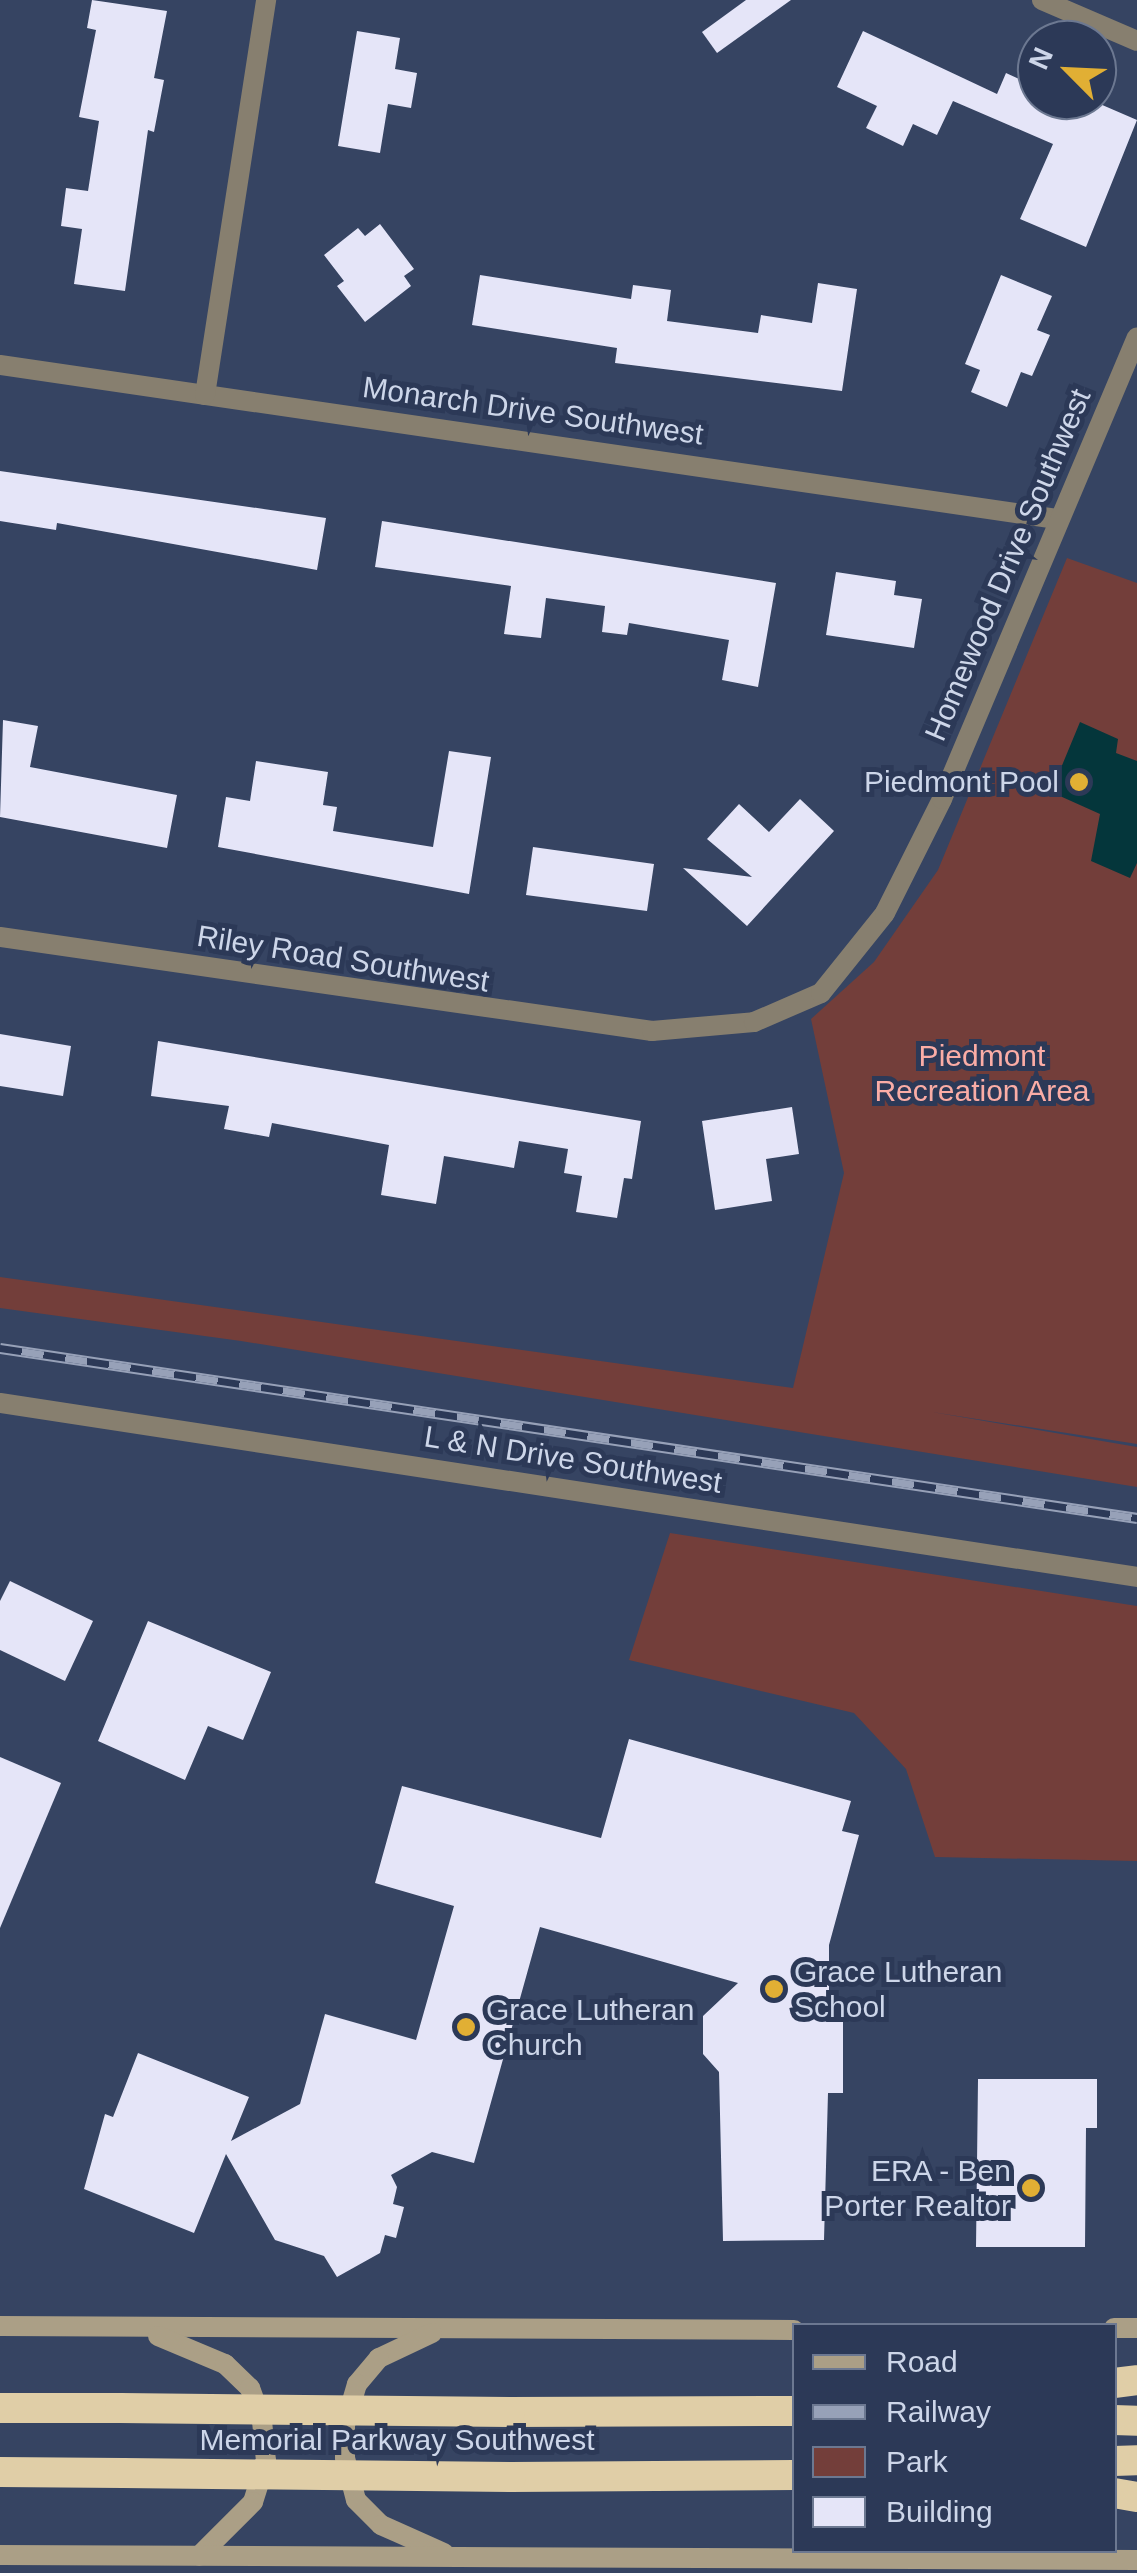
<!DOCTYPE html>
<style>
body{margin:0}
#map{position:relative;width:1137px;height:2573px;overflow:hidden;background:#364462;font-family:Helvetica,sans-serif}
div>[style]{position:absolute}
.green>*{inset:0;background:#733e3a}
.water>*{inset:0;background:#04363b}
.building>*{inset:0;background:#e5e5f8}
.minor>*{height:20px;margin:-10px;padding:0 10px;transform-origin:10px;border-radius:10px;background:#877f6f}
.tertiary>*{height:20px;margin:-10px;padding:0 10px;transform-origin:10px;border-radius:10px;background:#877f6f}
.secondary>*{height:20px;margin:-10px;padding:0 10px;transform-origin:10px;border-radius:10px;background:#ab9f86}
.motorway>*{height:30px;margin:-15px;padding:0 15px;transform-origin:15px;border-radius:15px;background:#e0cea7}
.rail>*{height:11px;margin-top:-5.5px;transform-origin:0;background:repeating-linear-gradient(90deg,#2c3957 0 22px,#97a1b8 0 44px);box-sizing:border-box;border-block:2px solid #97a1b8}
.motorway-bridge>*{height:30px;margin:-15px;padding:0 15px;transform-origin:15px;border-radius:15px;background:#e0cea7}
.dots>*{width:28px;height:28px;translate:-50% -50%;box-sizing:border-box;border:5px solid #2c3957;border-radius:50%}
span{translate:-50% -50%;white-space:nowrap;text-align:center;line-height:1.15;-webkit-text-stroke:10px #2c3957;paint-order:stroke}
.street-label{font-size:30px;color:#cdd6e9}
.poi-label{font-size:30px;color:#cdd6e9}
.right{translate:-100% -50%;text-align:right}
.left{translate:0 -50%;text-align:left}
.park-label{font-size:30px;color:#fbada6}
.legend{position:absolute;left:792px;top:2323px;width:325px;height:230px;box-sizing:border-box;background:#2c3957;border:2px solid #6c7891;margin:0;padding:12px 18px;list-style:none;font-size:30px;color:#cdd6e9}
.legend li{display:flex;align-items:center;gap:20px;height:50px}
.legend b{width:50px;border:2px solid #6c7891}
.north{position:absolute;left:1017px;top:20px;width:100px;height:100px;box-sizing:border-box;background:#2c3957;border:2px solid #6c7891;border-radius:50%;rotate:294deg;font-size:28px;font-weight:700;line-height:40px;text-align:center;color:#cdd6e9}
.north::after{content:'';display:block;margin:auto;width:35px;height:45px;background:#e1af34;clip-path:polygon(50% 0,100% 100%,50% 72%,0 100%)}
</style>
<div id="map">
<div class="green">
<div style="clip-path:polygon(1067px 558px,1137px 583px,1137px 1444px,932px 1412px,1137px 1447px,1137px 1487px,241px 1341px,0 1308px,0 1277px,793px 1388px,844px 1173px,811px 1019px,874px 962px,938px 870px)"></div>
<div style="clip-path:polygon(670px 1533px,1137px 1606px,1137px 1861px,935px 1857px,906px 1769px,854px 1713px,629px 1660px)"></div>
</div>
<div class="water">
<div style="clip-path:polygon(1080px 722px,1118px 739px,1116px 753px,1137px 761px,1137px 863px,1130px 878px,1091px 861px,1100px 814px,1051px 792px)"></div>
</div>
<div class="building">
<div style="clip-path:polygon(92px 0,167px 11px,154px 78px,164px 80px,154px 132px,148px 130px,125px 291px,74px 284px,82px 229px,61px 226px,66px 188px,88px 191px,99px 121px,79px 117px,96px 30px,87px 28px)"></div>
<div style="clip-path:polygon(746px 0,791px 0,717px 53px,702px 32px)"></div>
<div style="clip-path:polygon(357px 31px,400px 38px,395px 69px,417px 73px,411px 108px,388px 104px,380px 153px,338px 146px)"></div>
<div style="clip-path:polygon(863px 31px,997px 94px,1006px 73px,1037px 87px,1037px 100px,1069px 100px,1090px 109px,1093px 101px,1137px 120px,1086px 247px,1020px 219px,1053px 144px,953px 101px,937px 135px,913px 124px,903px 146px,866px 128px,877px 106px,837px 87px)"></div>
<div style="clip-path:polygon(380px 224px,414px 269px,404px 276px,411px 286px,365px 322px,337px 286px,344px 281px,324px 255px,358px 228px,365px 236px)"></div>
<div style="clip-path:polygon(480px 275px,631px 299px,633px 285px,671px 290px,667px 321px,758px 333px,761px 315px,812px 323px,818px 283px,857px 289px,842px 391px,615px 363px,617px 348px,472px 325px)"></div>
<div style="clip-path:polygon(1001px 275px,1052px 296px,1037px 330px,1050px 335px,1032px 376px,1021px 372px,1007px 407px,971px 392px,980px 370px,965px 364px)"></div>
<div style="clip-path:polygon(0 471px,326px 518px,317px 570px,57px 523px,56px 530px,0 521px)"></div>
<div style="clip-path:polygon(382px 521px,776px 583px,758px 687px,722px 680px,729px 640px,629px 623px,627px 635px,602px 632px,605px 606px,546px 598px,541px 638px,504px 634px,511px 586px,375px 567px)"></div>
<div style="clip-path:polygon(836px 572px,896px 581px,894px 595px,922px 599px,914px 648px,826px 635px)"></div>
<div style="clip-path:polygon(3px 720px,38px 726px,30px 767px,177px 795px,167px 848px,0 817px)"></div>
<div style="clip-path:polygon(449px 751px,491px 757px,469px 894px,218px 847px,226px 797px,250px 801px,256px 761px,328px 772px,323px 805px,337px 807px,333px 831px,433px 847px)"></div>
<div style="clip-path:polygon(800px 799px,834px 831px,747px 926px,683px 868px,752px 877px,707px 839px,739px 804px,769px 832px)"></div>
<div style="clip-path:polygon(533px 847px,654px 864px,647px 911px,526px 895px)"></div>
<div style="clip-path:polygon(0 1034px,71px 1046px,63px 1096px,0 1086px)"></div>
<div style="clip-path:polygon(158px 1041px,641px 1121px,632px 1179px,624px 1178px,617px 1218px,576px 1212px,582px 1176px,564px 1173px,568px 1149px,519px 1141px,514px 1168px,444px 1156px,436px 1204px,381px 1195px,389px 1145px,272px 1123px,269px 1137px,224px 1129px,229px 1106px,151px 1096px)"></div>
<div style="clip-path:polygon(792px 1107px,799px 1154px,766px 1159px,772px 1201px,715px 1210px,702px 1121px)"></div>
<div style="clip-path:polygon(10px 1581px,93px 1621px,65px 1681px,0 1650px,0 1601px)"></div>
<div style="clip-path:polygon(148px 1621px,271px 1672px,243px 1740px,208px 1726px,185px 1780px,98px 1741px)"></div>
<div style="clip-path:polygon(629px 1739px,851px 1801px,842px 1831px,859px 1835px,829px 1945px,829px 2010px,843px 2010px,843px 2093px,828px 2093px,824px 2240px,723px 2241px,719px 2072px,703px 2054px,703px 2016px,738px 1983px,540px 1927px,474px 2163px,432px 2152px,391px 2175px,397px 2187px,393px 2204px,404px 2207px,396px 2238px,385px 2235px,380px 2253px,337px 2277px,324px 2256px,275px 2240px,226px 2154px,194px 2233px,84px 2189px,105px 2114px,113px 2117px,138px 2053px,249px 2097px,231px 2141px,300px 2104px,325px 2014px,416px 2040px,454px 1906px,375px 1883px,402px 1786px,601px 1838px)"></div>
<div style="clip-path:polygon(0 1757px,61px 1783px,0 1928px)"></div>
<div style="clip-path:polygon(978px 2079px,1097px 2079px,1097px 2128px,1086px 2128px,1085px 2247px,976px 2247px)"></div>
</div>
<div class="minor">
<div style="left:1042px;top:0;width:103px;rotate:23.3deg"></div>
<div style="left:0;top:365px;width:1068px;rotate:8.29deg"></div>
<div style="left:205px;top:395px;width:400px;rotate:-81.2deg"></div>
<div style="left:0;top:937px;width:659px;rotate:8.2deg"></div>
<div style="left:652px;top:1031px;width:102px;rotate:-5deg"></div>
<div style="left:754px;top:1022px;width:73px;rotate:-23.4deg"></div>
<div style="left:821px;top:993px;width:102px;rotate:-51.3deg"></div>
<div style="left:885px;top:913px;width:127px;rotate:-63.4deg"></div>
<div style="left:942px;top:799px;width:501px;rotate:-67.12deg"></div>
</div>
<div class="tertiary">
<div style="left:0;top:1403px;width:1150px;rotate:8.7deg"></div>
</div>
<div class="secondary">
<div style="left:0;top:2326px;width:794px;rotate:0.29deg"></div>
<div style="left:1114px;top:2328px;width:23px"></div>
<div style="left:432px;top:2333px;width:59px;rotate:154.7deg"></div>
<div style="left:379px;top:2358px;width:34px;rotate:130deg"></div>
<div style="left:357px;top:2384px;width:43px;rotate:106.3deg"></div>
<div style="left:345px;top:2425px;width:33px;rotate:90deg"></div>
<div style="left:345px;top:2458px;width:43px;rotate:75.3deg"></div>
<div style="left:356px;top:2500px;width:35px;rotate:45deg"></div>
<div style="left:381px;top:2525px;width:69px;rotate:24deg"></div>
<div style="left:158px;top:2336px;width:73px;rotate:22.7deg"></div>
<div style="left:225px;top:2364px;width:35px;rotate:44deg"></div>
<div style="left:250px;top:2388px;width:35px;rotate:70deg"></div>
<div style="left:262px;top:2421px;width:40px;rotate:84.3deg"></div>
<div style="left:266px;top:2461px;width:43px;rotate:107.6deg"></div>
<div style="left:253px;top:2502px;width:76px;rotate:135deg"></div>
<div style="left:0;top:2555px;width:1137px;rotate:0.25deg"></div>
</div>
<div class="motorway">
<div style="left:1114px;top:2383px;width:23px;rotate:-7deg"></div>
<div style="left:0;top:2408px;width:120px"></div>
<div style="left:510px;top:2412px;width:284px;rotate:-0.2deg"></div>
<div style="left:1114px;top:2420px;width:23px;rotate:2deg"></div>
<div style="left:1114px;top:2461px;width:23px;rotate:-2deg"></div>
<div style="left:0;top:2472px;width:123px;rotate:0.5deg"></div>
<div style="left:511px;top:2477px;width:283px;rotate:-0.4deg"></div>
<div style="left:1114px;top:2493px;width:23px;rotate:10deg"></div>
</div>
<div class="rail">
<div style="left:0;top:1348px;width:1150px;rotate:8.5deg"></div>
</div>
<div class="motorway-bridge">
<div style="left:120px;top:2408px;width:390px;rotate:0.6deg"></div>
<div style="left:123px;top:2473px;width:388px;rotate:0.6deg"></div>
</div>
<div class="dots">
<div style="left:1079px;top:782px;background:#e1af34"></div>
<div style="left:774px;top:1989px;background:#e1af34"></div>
<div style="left:466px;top:2027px;background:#e1af34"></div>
<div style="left:1031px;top:2188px;background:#e1af34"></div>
</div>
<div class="street-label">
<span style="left:533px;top:411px;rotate:8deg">Monarch Drive Southwest</span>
<span style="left:1008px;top:565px;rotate:-67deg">Homewood Drive Southwest</span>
<span style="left:343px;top:959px;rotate:9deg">Riley Road Southwest</span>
<span style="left:573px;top:1460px;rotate:9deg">L &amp; N Drive Southwest</span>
<span style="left:397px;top:2440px">Memorial Parkway Southwest</span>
</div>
<div class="poi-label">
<span class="right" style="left:1059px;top:782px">Piedmont Pool</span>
<span class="left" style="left:794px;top:1989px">Grace Lutheran<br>School</span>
<span class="left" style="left:486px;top:2027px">Grace Lutheran<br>Church</span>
<span class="right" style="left:1011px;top:2188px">ERA - Ben<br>Porter Realtor</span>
</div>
<div class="park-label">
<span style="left:982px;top:1073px">Piedmont<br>Recreation Area</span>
</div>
<ul class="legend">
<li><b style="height:12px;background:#ab9f86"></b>Road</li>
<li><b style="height:12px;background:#97a1b8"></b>Railway</li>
<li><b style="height:28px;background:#733e3a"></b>Park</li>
<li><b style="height:28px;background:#e5e5f8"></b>Building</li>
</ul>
<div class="north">N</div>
</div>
